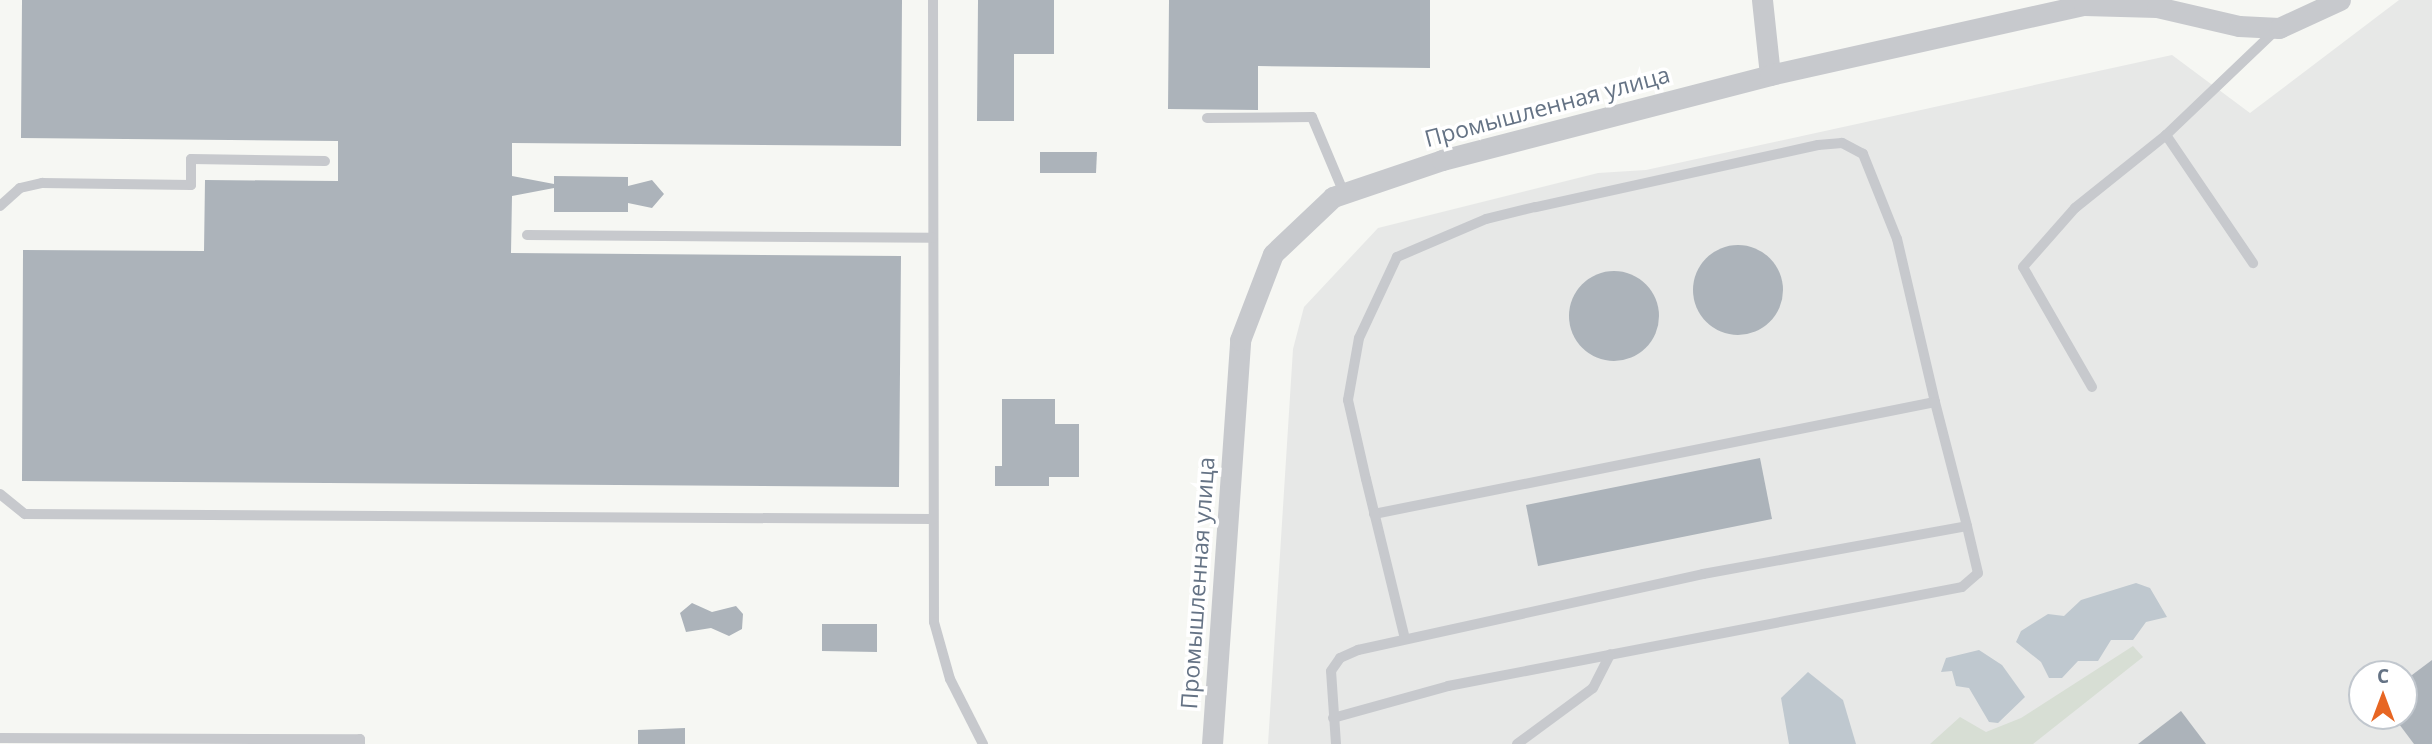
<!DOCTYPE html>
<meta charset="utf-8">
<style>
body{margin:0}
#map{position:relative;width:2432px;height:744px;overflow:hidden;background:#f6f7f3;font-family:"Open Sans",sans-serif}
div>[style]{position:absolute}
.built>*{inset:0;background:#e7e8e7}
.green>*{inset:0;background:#d7ded4}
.water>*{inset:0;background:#bfc8cf}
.building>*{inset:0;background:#acb3ba}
.round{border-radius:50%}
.service>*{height:10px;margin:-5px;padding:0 5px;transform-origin:5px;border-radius:5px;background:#c7c9cd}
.minor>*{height:21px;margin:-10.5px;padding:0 10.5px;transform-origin:10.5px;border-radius:10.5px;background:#c7c9cd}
span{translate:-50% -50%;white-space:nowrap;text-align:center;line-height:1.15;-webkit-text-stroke:7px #fff;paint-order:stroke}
.street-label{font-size:23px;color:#657385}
.north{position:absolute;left:2348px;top:660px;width:70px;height:70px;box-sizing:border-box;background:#fff;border:2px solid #c1c7ce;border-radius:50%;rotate:0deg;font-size:19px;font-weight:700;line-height:28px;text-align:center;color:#657385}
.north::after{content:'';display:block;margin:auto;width:24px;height:32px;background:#e76623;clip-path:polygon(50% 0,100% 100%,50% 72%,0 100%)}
</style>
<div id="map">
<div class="built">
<div style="clip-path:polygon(evenodd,2399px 0,2432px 0,2432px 744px,1268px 744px,1293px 349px,1304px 307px,1378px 228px,1598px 173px,1646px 170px,2172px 55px,2250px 113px,2399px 0,2362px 674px,2404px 674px,2404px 716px,2362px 716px,2362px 674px)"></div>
</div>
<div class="green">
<div style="clip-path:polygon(2133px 646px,2143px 657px,2033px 744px,1930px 744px,1960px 717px,1986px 732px,2021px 718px)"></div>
</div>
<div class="water">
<div style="clip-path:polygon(2136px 583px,2150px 588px,2167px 617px,2146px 622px,2133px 640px,2111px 640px,2098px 661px,2078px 661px,2062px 678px,2049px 678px,2041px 662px,2016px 642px,2021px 631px,2048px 614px,2064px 616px,2081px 600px)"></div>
<div style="clip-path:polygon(1979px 650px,2002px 665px,2025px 697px,1998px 723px,1989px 722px,1969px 688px,1956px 686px,1952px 671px,1941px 672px,1946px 658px)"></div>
<div style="clip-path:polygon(1808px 672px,1843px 700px,1856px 744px,1789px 744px,1781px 698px)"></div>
</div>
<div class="building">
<div style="clip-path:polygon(22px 0,902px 0,901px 146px,512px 143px,512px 176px,554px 184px,554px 176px,628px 177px,628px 186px,652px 180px,664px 194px,652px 208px,628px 203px,628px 212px,554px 212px,554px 188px,512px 196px,511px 253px,901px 256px,899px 487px,22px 481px,23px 250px,204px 251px,205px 180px,338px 181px,338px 141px,21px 138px)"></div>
<div style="clip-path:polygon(978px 0,1054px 0,1054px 54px,1014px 54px,1014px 121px,977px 121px)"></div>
<div style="clip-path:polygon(1169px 0,1430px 0,1430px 68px,1258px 66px,1258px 110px,1168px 109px)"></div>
<div style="clip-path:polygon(1040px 152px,1097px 152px,1096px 173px,1040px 173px)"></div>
<div class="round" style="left:1693px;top:245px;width:90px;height:90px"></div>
<div class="round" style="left:1569px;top:271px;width:90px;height:90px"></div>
<div style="clip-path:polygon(1002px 399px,1055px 399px,1055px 424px,1079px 424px,1079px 477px,1049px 477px,1049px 486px,995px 486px,995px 466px,1002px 466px)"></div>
<div style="clip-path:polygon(1760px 458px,1772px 519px,1538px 566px,1526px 505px)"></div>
<div style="clip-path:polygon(692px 603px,712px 612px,736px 606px,743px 614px,742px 629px,729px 636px,711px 628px,686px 632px,680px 613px)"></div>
<div style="clip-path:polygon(822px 624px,877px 624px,877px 652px,822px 651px)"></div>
<div style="clip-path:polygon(2432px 660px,2432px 744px,2414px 744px,2393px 716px,2404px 716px,2404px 681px)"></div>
<div style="clip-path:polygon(2181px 711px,2206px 744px,2138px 744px)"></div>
<div style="clip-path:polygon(685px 728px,685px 744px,638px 744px,638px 730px)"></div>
</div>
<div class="service">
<div style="left:933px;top:0;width:622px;rotate:89.91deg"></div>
<div style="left:934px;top:622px;width:59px;rotate:74.3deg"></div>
<div style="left:950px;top:679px;width:73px;rotate:63.1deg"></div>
<div style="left:1207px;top:118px;width:105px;rotate:-0.5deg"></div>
<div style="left:1312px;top:117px;width:82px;rotate:67.2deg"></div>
<div style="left:2166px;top:135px;width:155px;rotate:55.8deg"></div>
<div style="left:0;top:206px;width:27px;rotate:-42deg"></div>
<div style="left:20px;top:188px;width:23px;rotate:-13deg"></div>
<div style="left:42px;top:183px;width:149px;rotate:0.8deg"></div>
<div style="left:191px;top:185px;width:26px;rotate:-90deg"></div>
<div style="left:191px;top:159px;width:134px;rotate:0.9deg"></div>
<div style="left:527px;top:235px;width:406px;rotate:0.4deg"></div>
<div style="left:2092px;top:387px;width:138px;rotate:-119.9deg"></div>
<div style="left:2023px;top:267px;width:79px;rotate:-48.6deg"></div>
<div style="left:2075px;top:208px;width:117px;rotate:-38.7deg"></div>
<div style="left:2166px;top:135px;width:153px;rotate:-43.7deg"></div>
<div style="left:0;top:494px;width:32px;rotate:39deg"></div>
<div style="left:25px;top:514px;width:908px;rotate:0.32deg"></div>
<div style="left:1374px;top:514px;width:572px;rotate:-11.29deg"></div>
<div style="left:1935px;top:402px;width:167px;rotate:-103.1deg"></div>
<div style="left:1897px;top:239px;width:92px;rotate:-111.8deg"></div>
<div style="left:1863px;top:154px;width:24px;rotate:-152deg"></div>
<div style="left:1842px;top:143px;width:24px;rotate:175deg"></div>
<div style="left:1818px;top:145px;width:290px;rotate:167.6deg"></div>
<div style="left:1535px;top:207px;width:50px;rotate:166.2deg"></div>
<div style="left:1486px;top:219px;width:97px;rotate:156.9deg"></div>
<div style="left:1397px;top:257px;width:89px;rotate:115.1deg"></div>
<div style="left:1359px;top:338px;width:63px;rotate:100.1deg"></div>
<div style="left:1348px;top:400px;width:81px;rotate:77.2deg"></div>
<div style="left:1366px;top:479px;width:161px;rotate:76.3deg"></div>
<div style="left:1333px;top:718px;width:119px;rotate:-15.5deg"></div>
<div style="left:1448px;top:686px;width:523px;rotate:-10.9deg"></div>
<div style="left:1962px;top:587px;width:21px;rotate:-41deg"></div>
<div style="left:1978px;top:573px;width:48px;rotate:-103.2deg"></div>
<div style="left:0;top:738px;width:360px;rotate:0.2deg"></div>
<div style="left:360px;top:739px;width:5px;rotate:90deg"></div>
<div style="left:1336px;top:744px;width:73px;rotate:-93.9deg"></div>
<div style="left:1331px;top:671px;width:16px;rotate:-55deg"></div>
<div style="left:1340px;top:658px;width:20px;rotate:-24deg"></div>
<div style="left:1358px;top:650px;width:353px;rotate:-12.4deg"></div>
<div style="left:1703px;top:574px;width:268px;rotate:-10.3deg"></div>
<div style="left:1967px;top:526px;width:128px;rotate:-104.5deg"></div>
<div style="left:1517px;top:744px;width:94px;rotate:-36.4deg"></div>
<div style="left:1593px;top:688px;width:38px;rotate:-63deg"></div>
</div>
<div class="minor">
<div style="left:1762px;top:0;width:75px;rotate:83.9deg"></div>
<div style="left:1212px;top:744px;width:405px;rotate:-86deg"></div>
<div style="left:1240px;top:340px;width:92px;rotate:-69deg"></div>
<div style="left:1273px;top:254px;width:83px;rotate:-43.5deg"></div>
<div style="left:1333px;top:197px;width:115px;rotate:-18.7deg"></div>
<div style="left:1442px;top:160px;width:339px;rotate:-14.5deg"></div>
<div style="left:1770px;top:75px;width:322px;rotate:-12.6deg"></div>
<div style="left:2084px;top:5px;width:73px;rotate:1.6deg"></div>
<div style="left:2157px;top:7px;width:84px;rotate:13deg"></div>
<div style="left:2239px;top:26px;width:40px;rotate:2.9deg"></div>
<div style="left:2279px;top:28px;width:67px;rotate:-24.7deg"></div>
</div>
<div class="street-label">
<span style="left:1547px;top:106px;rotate:-15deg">Промышленная улица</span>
<span style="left:1197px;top:583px;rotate:-86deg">Промышленная улица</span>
</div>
<div class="north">С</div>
</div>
